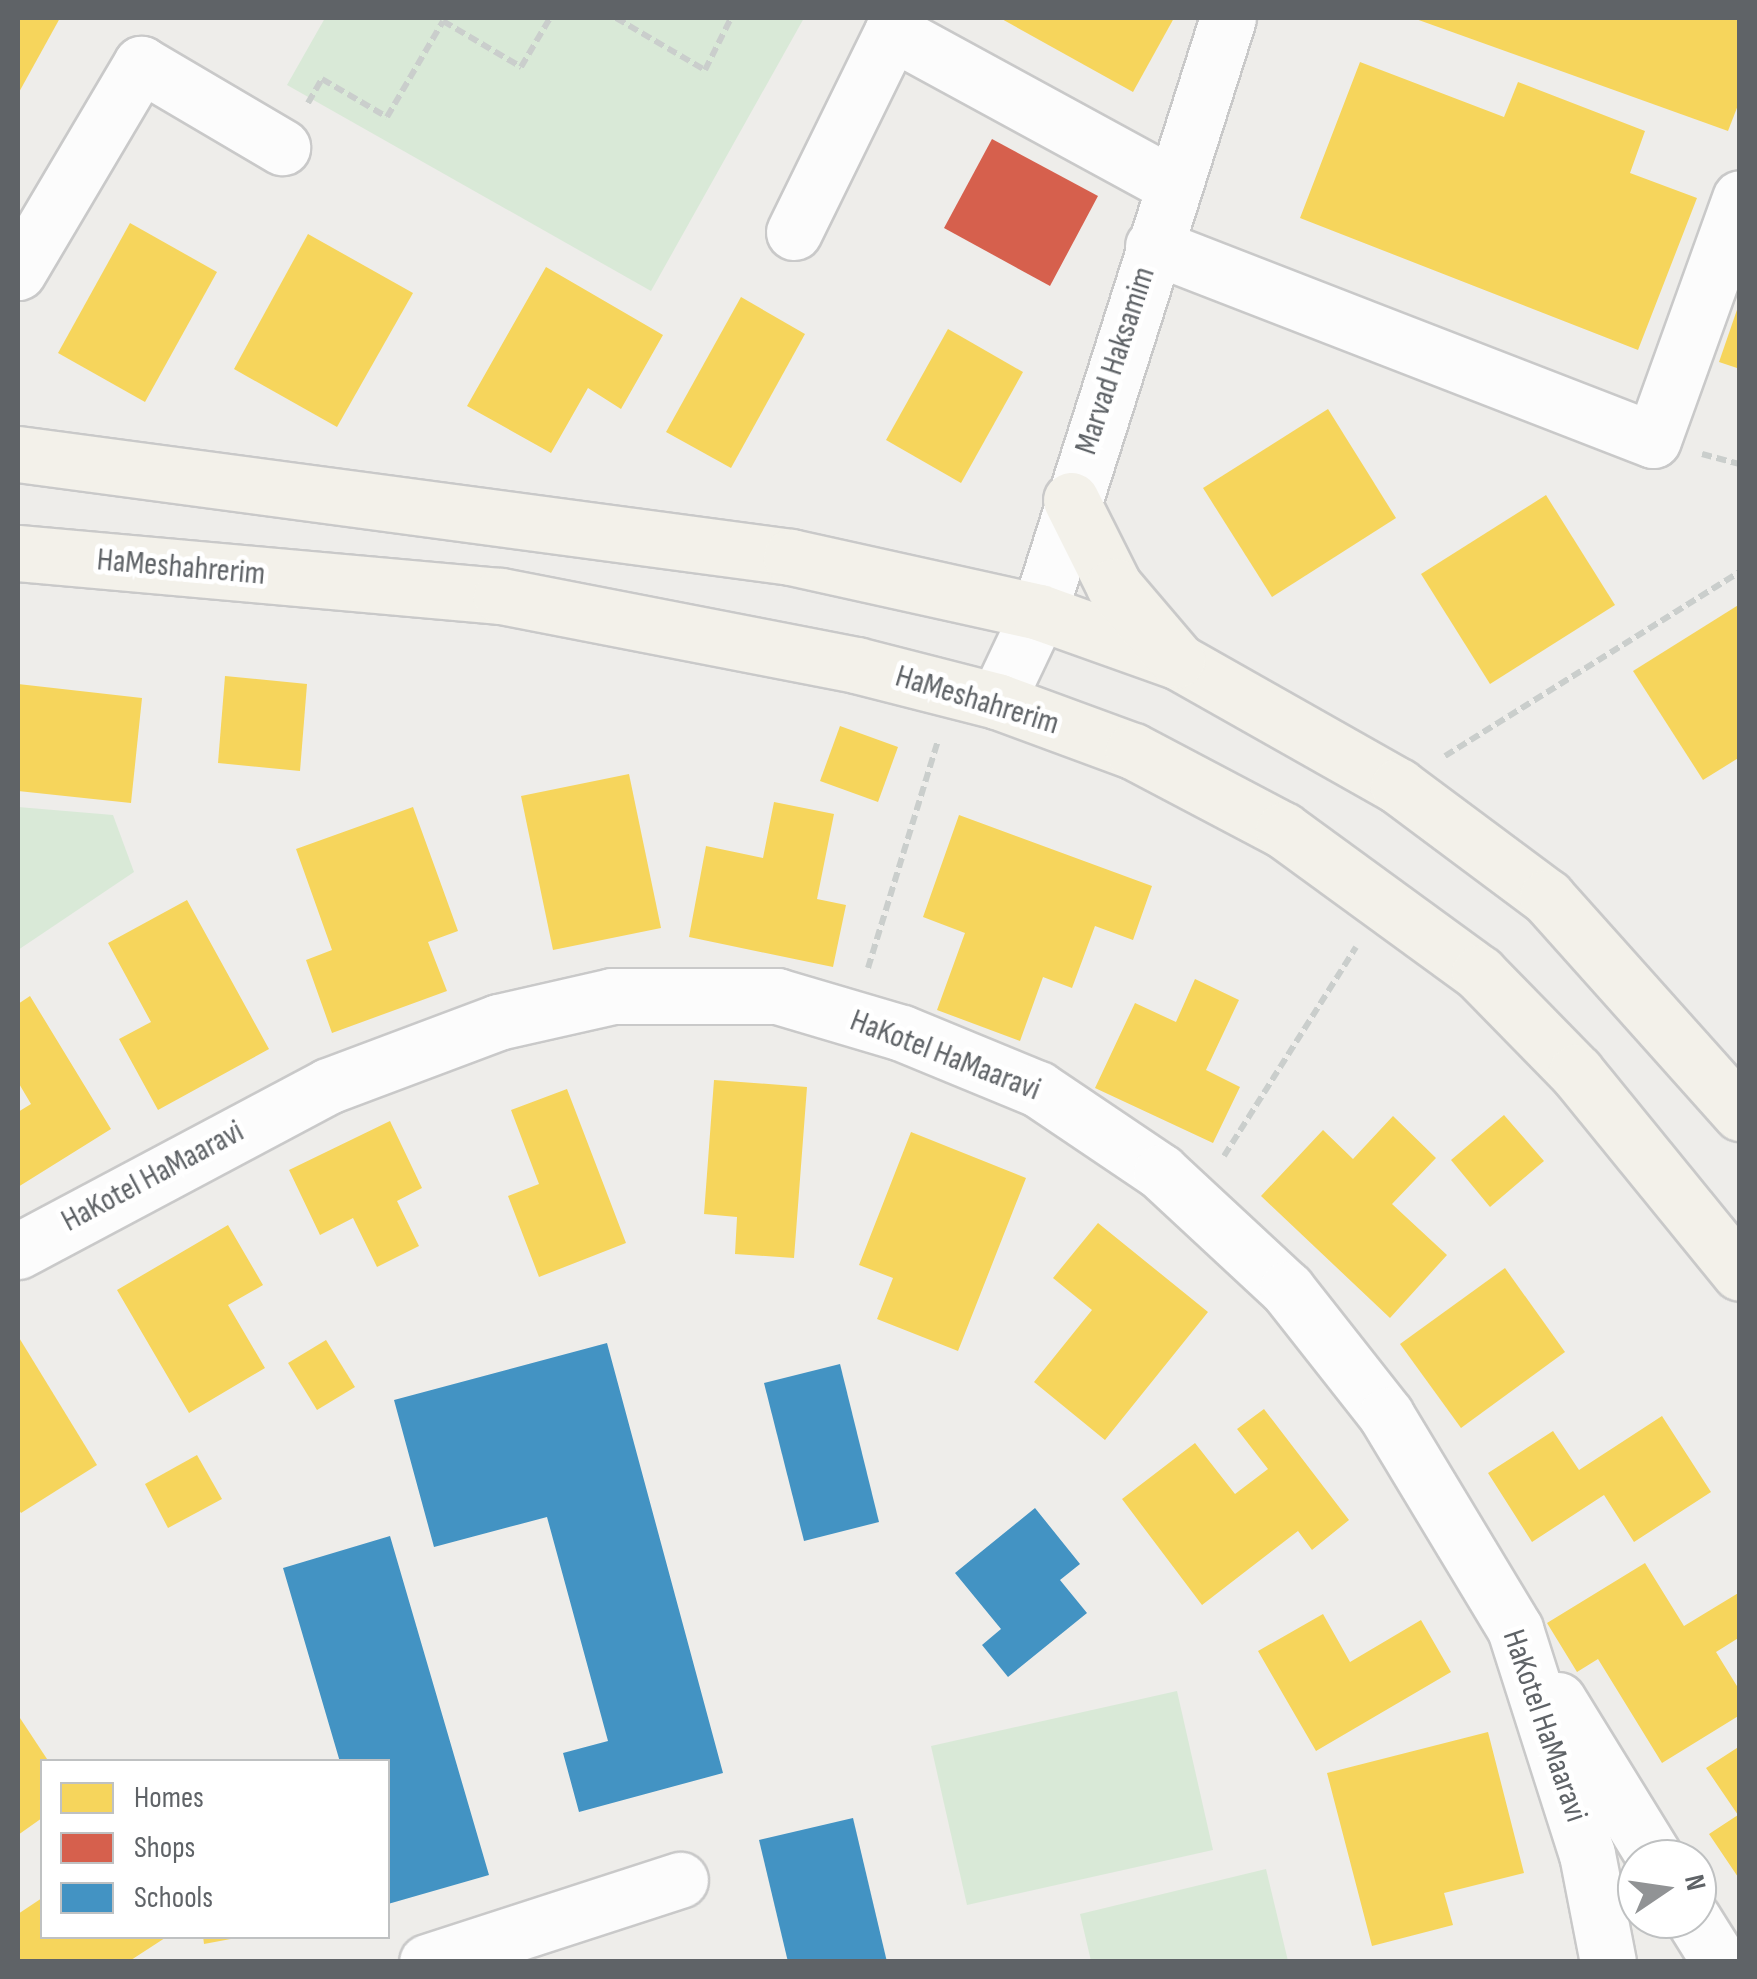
<!DOCTYPE html>
<style>
body{margin:0}
#map{position:relative;width:1757px;height:1979px;overflow:hidden;background:#eeedea;font-family:"Sofia Sans Condensed",sans-serif}
div>[style]{position:absolute}
.green>*{inset:0;background:#d9e9d7}
.homes>*{inset:0;background:#f6d55c}
.shops>*{inset:0;background:#d6604d}
.schools>*{inset:0;background:#4393c3}
.path>*{height:6px;margin-top:-3px;transform-origin:0;background:repeating-linear-gradient(90deg,#cacecc 0 10px,transparent 0 15px)}
.roads{filter:drop-shadow(2px 0 #c9c9c9) drop-shadow(-2px 0 #c9c9c9) drop-shadow(0 2px #c9c9c9) drop-shadow(0 -2px #c9c9c9)}
.minor>*{height:55px;margin:-27.5px;padding:0 27.5px;transform-origin:27.5px;border-radius:27.5px;background:#fcfcfc}
.major>*{height:55px;margin:-27.5px;padding:0 27.5px;transform-origin:27.5px;border-radius:27.5px;background:#f3f1ea}
span{translate:-50% -50%;white-space:nowrap;text-align:center;line-height:1.15;-webkit-text-stroke:10px #fff;paint-order:stroke}
.street-label{font-size:32px;color:#5f6367}
.frame{position:absolute;inset:0;border:20px solid #5f6367;pointer-events:none}
.legend{position:absolute;left:40px;top:1759px;width:350px;height:180px;box-sizing:border-box;background:#fff;border:2px solid #bfc1c2;margin:0;padding:12px 18px;list-style:none;font-size:30px;color:#5f6367}
.legend li{display:flex;align-items:center;gap:20px;height:50px}
.legend b{width:50px;border:2px solid #bfc1c2}
.north{position:absolute;left:1617px;top:1839px;width:100px;height:100px;box-sizing:border-box;background:#fff;border:2px solid #bfc1c2;border-radius:50%;rotate:77deg;font-size:28px;font-weight:700;line-height:40px;text-align:center;color:#5f6367}
.north::after{content:'';display:block;margin:auto;width:35px;height:45px;background:#919395;clip-path:polygon(50% 0,100% 100%,50% 72%,0 100%)}
</style>
<div id="map">
<div class="green">
<div style="clip-path:polygon(325px 18px,804px 18px,651px 291px,287px 85px)"></div>
<div style="clip-path:polygon(18px 807px,113px 815px,134px 872px,18px 950px)"></div>
<div style="clip-path:polygon(1177px 1691px,1213px 1850px,967px 1905px,931px 1746px)"></div>
<div style="clip-path:polygon(1266px 1869px,1288px 1961px,1091px 1961px,1080px 1914px)"></div>
</div>
<div class="homes">
<div style="clip-path:polygon(18px 18px,60px 18px,18px 94px)"></div>
<div style="clip-path:polygon(1000px 18px,1174px 18px,1133px 92px)"></div>
<div style="clip-path:polygon(1413px 18px,1740px 18px,1740px 100px,1728px 131px)"></div>
<div style="clip-path:polygon(1360px 62px,1504px 117px,1518px 82px,1645px 131px,1630px 173px,1697px 198px,1638px 350px,1300px 218px)"></div>
<div style="clip-path:polygon(130px 223px,217px 272px,145px 402px,58px 353px)"></div>
<div style="clip-path:polygon(308px 234px,413px 293px,337px 427px,234px 369px)"></div>
<div style="clip-path:polygon(546px 267px,663px 335px,621px 409px,588px 388px,551px 453px,467px 406px)"></div>
<div style="clip-path:polygon(741px 297px,805px 334px,731px 468px,666px 432px)"></div>
<div style="clip-path:polygon(1739px 304px,1740px 304px,1740px 369px,1719px 362px)"></div>
<div style="clip-path:polygon(948px 329px,1023px 372px,961px 483px,886px 440px)"></div>
<div style="clip-path:polygon(1328px 409px,1396px 518px,1272px 597px,1203px 488px)"></div>
<div style="clip-path:polygon(1546px 495px,1615px 605px,1490px 684px,1421px 574px)"></div>
<div style="clip-path:polygon(1740px 604px,1740px 757px,1703px 780px,1633px 671px)"></div>
<div style="clip-path:polygon(225px 676px,307px 684px,300px 771px,218px 763px)"></div>
<div style="clip-path:polygon(18px 684px,142px 698px,131px 803px,18px 791px)"></div>
<div style="clip-path:polygon(840px 726px,898px 747px,878px 802px,820px 781px)"></div>
<div style="clip-path:polygon(629px 774px,661px 928px,553px 950px,521px 796px)"></div>
<div style="clip-path:polygon(774px 802px,834px 814px,817px 899px,846px 905px,833px 967px,689px 937px,706px 846px,763px 858px)"></div>
<div style="clip-path:polygon(413px 807px,458px 931px,428px 942px,447px 991px,332px 1033px,306px 960px,332px 950px,296px 849px)"></div>
<div style="clip-path:polygon(959px 815px,1152px 886px,1133px 940px,1095px 926px,1072px 988px,1043px 977px,1020px 1041px,937px 1010px,965px 933px,923px 917px)"></div>
<div style="clip-path:polygon(187px 900px,269px 1049px,158px 1110px,119px 1039px,151px 1022px,108px 943px)"></div>
<div style="clip-path:polygon(1195px 979px,1239px 1000px,1206px 1070px,1240px 1087px,1213px 1143px,1095px 1088px,1135px 1003px,1176px 1022px)"></div>
<div style="clip-path:polygon(30px 996px,111px 1129px,18px 1187px,18px 1112px,31px 1104px,18px 1082px,18px 1004px)"></div>
<div style="clip-path:polygon(714px 1080px,807px 1087px,794px 1258px,735px 1254px,737px 1217px,704px 1214px)"></div>
<div style="clip-path:polygon(567px 1089px,626px 1243px,539px 1277px,508px 1196px,539px 1184px,511px 1110px)"></div>
<div style="clip-path:polygon(1504px 1115px,1544px 1161px,1490px 1207px,1451px 1160px)"></div>
<div style="clip-path:polygon(1393px 1116px,1436px 1158px,1392px 1204px,1447px 1255px,1390px 1318px,1261px 1196px,1323px 1130px,1353px 1159px)"></div>
<div style="clip-path:polygon(390px 1121px,422px 1188px,397px 1201px,419px 1246px,377px 1267px,353px 1218px,320px 1235px,289px 1170px)"></div>
<div style="clip-path:polygon(911px 1132px,1026px 1178px,958px 1351px,877px 1319px,893px 1278px,859px 1265px)"></div>
<div style="clip-path:polygon(1098px 1223px,1208px 1312px,1105px 1440px,1034px 1382px,1092px 1310px,1053px 1278px)"></div>
<div style="clip-path:polygon(228px 1225px,263px 1285px,228px 1305px,265px 1368px,189px 1413px,117px 1290px)"></div>
<div style="clip-path:polygon(1505px 1268px,1565px 1352px,1461px 1428px,1400px 1344px)"></div>
<div style="clip-path:polygon(18px 1336px,97px 1465px,21px 1513px,18px 1508px)"></div>
<div style="clip-path:polygon(326px 1340px,355px 1387px,317px 1410px,288px 1363px)"></div>
<div style="clip-path:polygon(1264px 1409px,1349px 1520px,1312px 1550px,1298px 1531px,1202px 1605px,1122px 1499px,1195px 1443px,1235px 1494px,1268px 1469px,1237px 1429px)"></div>
<div style="clip-path:polygon(1662px 1416px,1711px 1492px,1634px 1542px,1604px 1495px,1532px 1542px,1488px 1473px,1553px 1431px,1579px 1470px)"></div>
<div style="clip-path:polygon(197px 1455px,222px 1499px,168px 1528px,145px 1484px)"></div>
<div style="clip-path:polygon(1645px 1563px,1684px 1626px,1740px 1592px,1740px 1637px,1716px 1652px,1740px 1691px,1740px 1715px,1662px 1763px,1598px 1659px,1577px 1672px,1547px 1623px)"></div>
<div style="clip-path:polygon(1323px 1614px,1350px 1662px,1421px 1620px,1451px 1672px,1316px 1751px,1258px 1651px)"></div>
<div style="clip-path:polygon(18px 1715px,49px 1762px,42px 1818px,18px 1835px)"></div>
<div style="clip-path:polygon(1488px 1732px,1524px 1873px,1444px 1893px,1453px 1925px,1372px 1946px,1327px 1773px)"></div>
<div style="clip-path:polygon(1740px 1746px,1740px 1880px,1709px 1834px,1738px 1815px,1706px 1768px)"></div>
<div style="clip-path:polygon(42px 1898px,42px 1936px,168px 1936px,128px 1962px,18px 1962px,18px 1914px)"></div>
<div style="clip-path:polygon(203px 1936px,236px 1936px,236px 1938px,204px 1944px)"></div>
</div>
<div class="shops">
<div style="clip-path:polygon(992px 139px,1098px 196px,1050px 286px,944px 228px)"></div>
</div>
<div class="schools">
<div style="clip-path:polygon(607px 1343px,723px 1773px,579px 1812px,563px 1753px,608px 1741px,547px 1517px,434px 1547px,394px 1400px)"></div>
<div style="clip-path:polygon(840px 1364px,879px 1522px,804px 1541px,764px 1383px)"></div>
<div style="clip-path:polygon(1035px 1508px,1080px 1564px,1060px 1580px,1087px 1613px,1008px 1677px,982px 1645px,1001px 1629px,955px 1573px)"></div>
<div style="clip-path:polygon(390px 1536px,489px 1875px,388px 1904px,388px 1762px,340px 1762px,283px 1568px)"></div>
<div style="clip-path:polygon(853px 1818px,887px 1962px,788px 1962px,759px 1840px)"></div>
</div>
<div class="path">
<div style="left:616px;top:18px;width:103px;rotate:30.3deg"></div>
<div style="left:705px;top:70px;width:58px;rotate:-63.4deg"></div>
<div style="left:308px;top:103px;width:28px;rotate:-60deg"></div>
<div style="left:322px;top:79px;width:75px;rotate:30.3deg"></div>
<div style="left:387px;top:117px;width:111px;rotate:-59.7deg"></div>
<div style="left:443px;top:21px;width:91px;rotate:30.5deg"></div>
<div style="left:521px;top:67px;width:57px;rotate:-59.4deg"></div>
<div style="left:1702px;top:454px;width:39px;rotate:15deg"></div>
<div style="left:1445px;top:756px;width:348px;rotate:-32deg"></div>
<div style="left:868px;top:968px;width:238px;rotate:-72.9deg"></div>
<div style="left:1224px;top:1156px;width:247px;rotate:-57.7deg"></div>
</div>
<div class="roads">
<div class="minor">
<div style="left:794px;top:232px;width:223px;rotate:-63.9deg"></div>
<div style="left:892px;top:32px;width:320px;rotate:28.6deg"></div>
<div style="left:1153px;top:246px;width:536px;rotate:21.21deg"></div>
<div style="left:1653px;top:440px;width:257px;rotate:-70.2deg"></div>
<div style="left:18px;top:272px;width:242px;rotate:-59.4deg"></div>
<div style="left:141px;top:64px;width:164px;rotate:30.5deg"></div>
<div style="left:997px;top:701px;width:98px;rotate:-64.7deg"></div>
<div style="left:1039px;top:612px;width:623px;rotate:-72.35deg"></div>
<div style="left:18px;top:1251px;width:351px;rotate:-28deg"></div>
<div style="left:328px;top:1086px;width:182px;rotate:-20.6deg"></div>
<div style="left:498px;top:1022px;width:117px;rotate:-12.8deg"></div>
<div style="left:612px;top:996px;width:165px"></div>
<div style="left:777px;top:996px;width:130px;rotate:16.5deg"></div>
<div style="left:902px;top:1033px;width:147px;rotate:22.4deg"></div>
<div style="left:1038px;top:1089px;width:148px;rotate:34deg"></div>
<div style="left:1161px;top:1172px;width:172px;rotate:42.9deg"></div>
<div style="left:1287px;top:1289px;width:160px;rotate:51.8deg"></div>
<div style="left:1386px;top:1415px;width:250px;rotate:58.9deg"></div>
<div style="left:1515px;top:1629px;width:236px;rotate:72.3deg"></div>
<div style="left:1587px;top:1854px;width:110px;rotate:79deg"></div>
<div style="left:1558px;top:1700px;width:187px;rotate:58.4deg"></div>
<div style="left:1693px;top:1919px;width:51px;rotate:57.9deg"></div>
<div style="left:427px;top:1962px;width:266px;rotate:-18deg"></div>
</div>
<div class="major">
<div style="left:18px;top:454px;width:780px;rotate:7.59deg"></div>
<div style="left:791px;top:557px;width:254px;rotate:12.5deg"></div>
<div style="left:1039px;top:612px;width:149px;rotate:19.7deg"></div>
<div style="left:1179px;top:662px;width:252px;rotate:29.5deg"></div>
<div style="left:1398px;top:786px;width:186px;rotate:36.7deg"></div>
<div style="left:1547px;top:897px;width:290px;rotate:48.2deg"></div>
<div style="left:1071px;top:500px;width:96px;rotate:63.4deg"></div>
<div style="left:1114px;top:586px;width:97px;rotate:49.6deg"></div>
<div style="left:18px;top:553px;width:485px;rotate:5.1deg"></div>
<div style="left:501px;top:596px;width:362px;rotate:11deg"></div>
<div style="left:856px;top:665px;width:146px;rotate:14.3deg"></div>
<div style="left:997px;top:701px;width:145px;rotate:20.2deg"></div>
<div style="left:1133px;top:751px;width:170px;rotate:27.8deg"></div>
<div style="left:1283px;top:830px;width:243px;rotate:36.1deg"></div>
<div style="left:1479px;top:973px;width:139px;rotate:45.6deg"></div>
<div style="left:1576px;top:1072px;width:259px;rotate:50.8deg"></div>
</div>
</div>
<div class="street-label">
<span style="left:1116px;top:361px;rotate:-72deg">Marvad Haksamim</span>
<span style="left:181px;top:568px;rotate:5deg">HaMeshahrerim</span>
<span style="left:977px;top:701px;rotate:17deg">HaMeshahrerim</span>
<span style="left:945px;top:1056px;rotate:21deg">HaKotel HaMaaravi</span>
<span style="left:153px;top:1177px;rotate:-28deg">HaKotel HaMaaravi</span>
<span style="left:1544px;top:1726px;rotate:71deg">HaKotel HaMaaravi</span>
</div>
<div class="frame"></div>
<ul class="legend">
<li><b style="height:28px;background:#f6d55c"></b>Homes</li>
<li><b style="height:28px;background:#d6604d"></b>Shops</li>
<li><b style="height:28px;background:#4393c3"></b>Schools</li>
</ul>
<div class="north">N</div>
</div>
